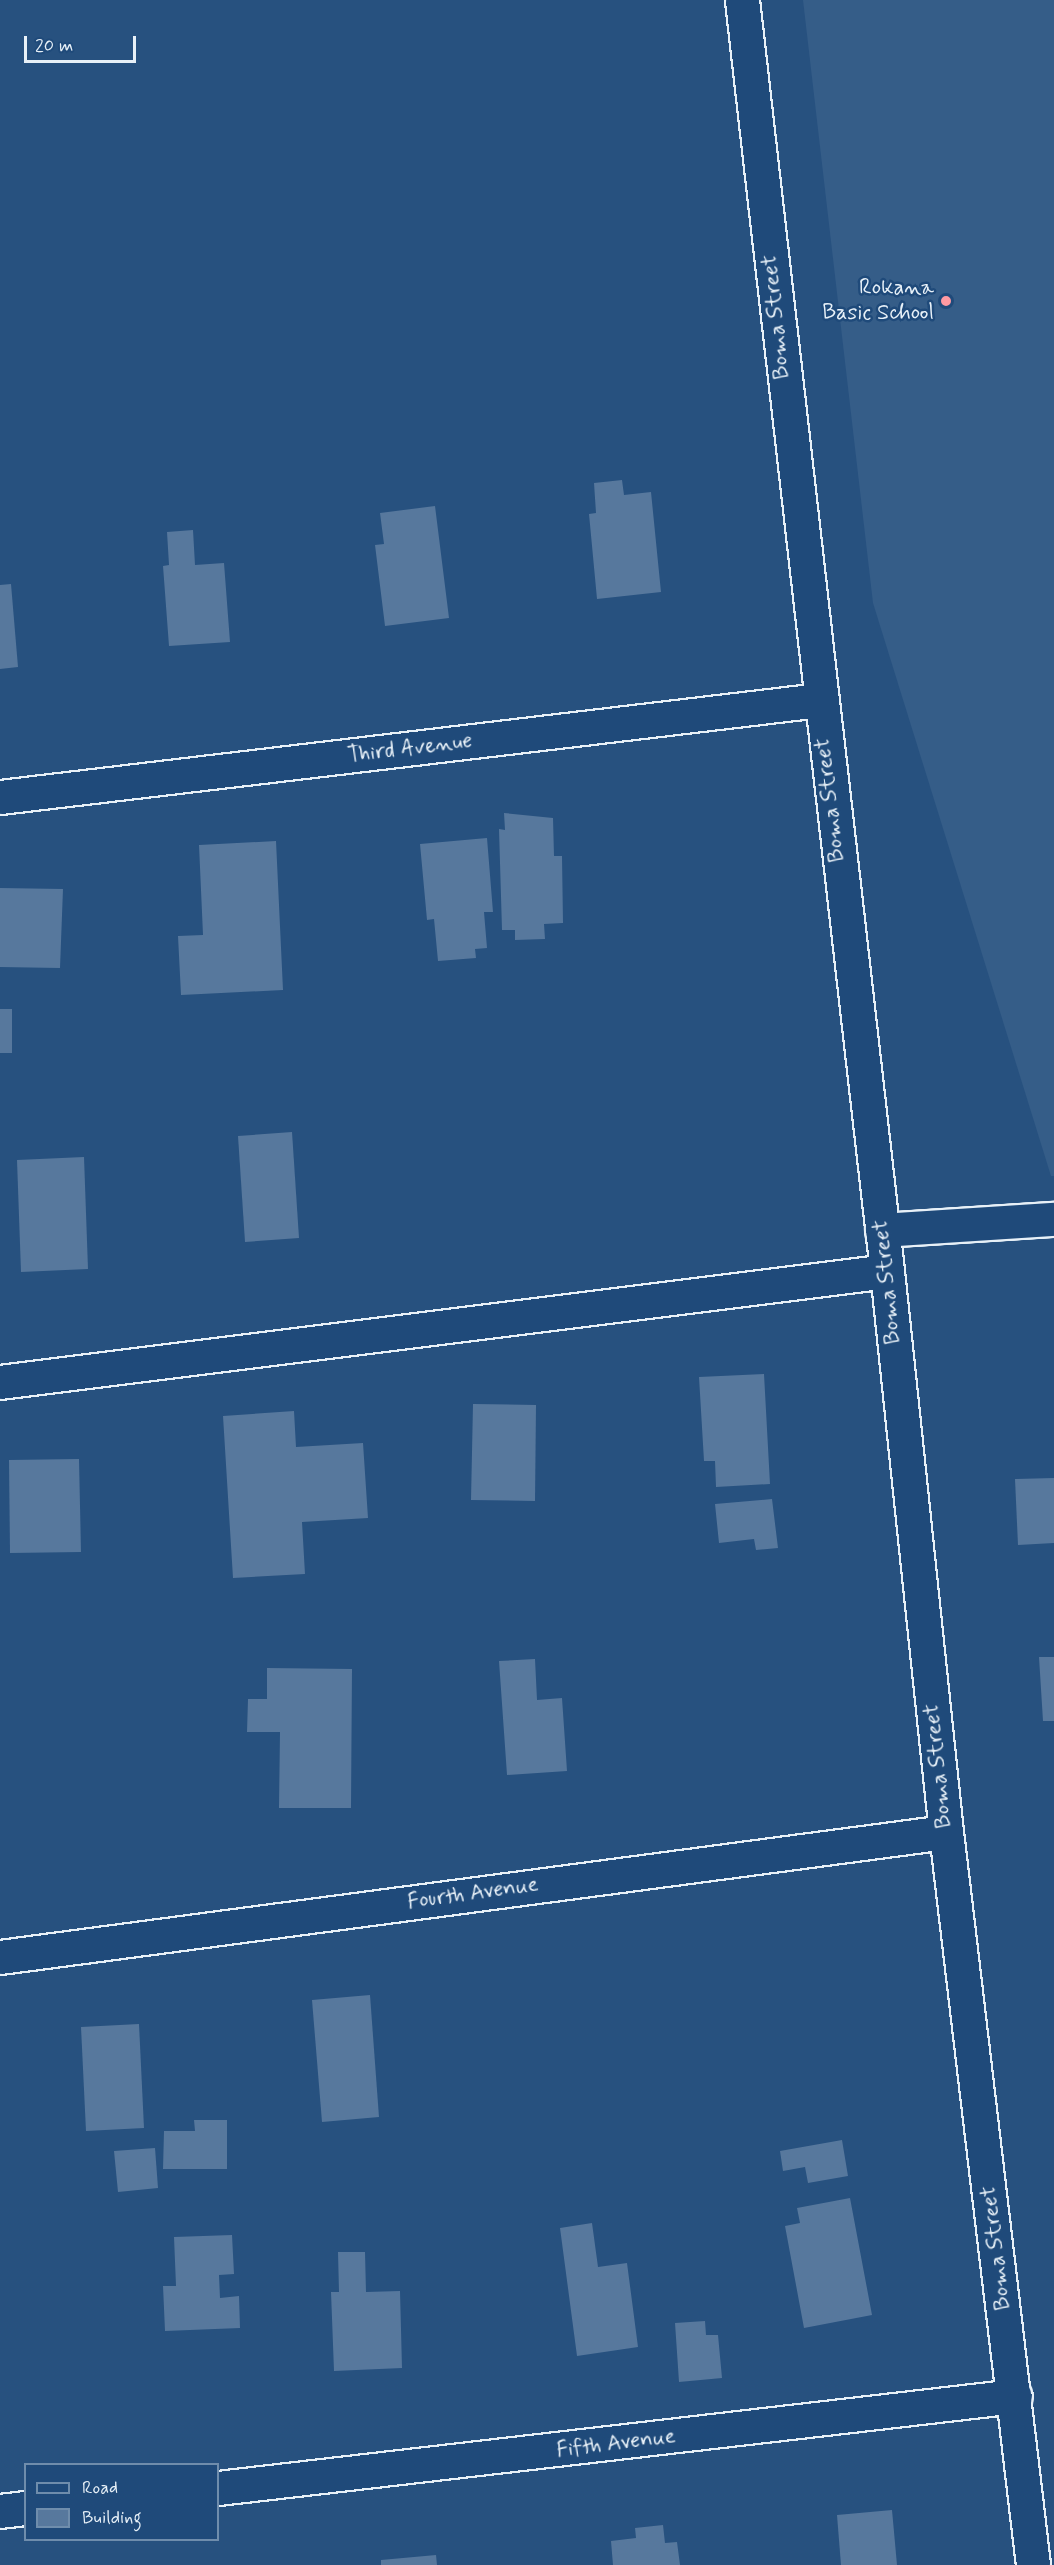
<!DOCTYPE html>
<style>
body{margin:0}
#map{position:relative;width:1054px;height:2565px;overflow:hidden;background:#27517f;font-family:Mynerve,sans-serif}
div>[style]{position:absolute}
.built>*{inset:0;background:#355d88}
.building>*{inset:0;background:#57789d}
.roads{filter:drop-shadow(2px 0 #e8f1f8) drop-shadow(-2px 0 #e8f1f8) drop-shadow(0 2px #e8f1f8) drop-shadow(0 -2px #e8f1f8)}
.minor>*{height:33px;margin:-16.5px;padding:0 16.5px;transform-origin:16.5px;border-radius:16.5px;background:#1f4a7a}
.tertiary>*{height:33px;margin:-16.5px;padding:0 16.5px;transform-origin:16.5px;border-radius:16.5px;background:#1f4a7a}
.dots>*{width:16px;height:16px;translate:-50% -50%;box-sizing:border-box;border:3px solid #1f4a7a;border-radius:50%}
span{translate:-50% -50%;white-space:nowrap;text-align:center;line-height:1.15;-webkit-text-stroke:5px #1f4a7a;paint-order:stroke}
.poi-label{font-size:22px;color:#e8f1f8}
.right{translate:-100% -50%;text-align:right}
.street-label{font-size:22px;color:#e8f1f8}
.legend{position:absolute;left:24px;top:2463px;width:195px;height:78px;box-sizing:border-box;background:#1f4a7a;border:2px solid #6f8dac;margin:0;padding:8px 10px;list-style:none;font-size:18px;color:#e8f1f8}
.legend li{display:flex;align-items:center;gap:12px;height:30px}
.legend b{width:30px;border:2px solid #6f8dac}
.scale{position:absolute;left:24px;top:36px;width:112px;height:27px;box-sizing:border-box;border:3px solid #e8f1f8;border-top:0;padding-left:8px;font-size:18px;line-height:21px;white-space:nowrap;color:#e8f1f8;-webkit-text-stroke:4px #1f4a7a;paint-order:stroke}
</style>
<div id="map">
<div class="built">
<div style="clip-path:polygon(803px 0,1054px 0,1054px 1176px,1051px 1176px,873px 603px)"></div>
</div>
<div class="building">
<div style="clip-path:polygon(622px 480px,624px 495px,651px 492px,661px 592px,597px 599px,589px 514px,596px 513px,594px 483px)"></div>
<div style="clip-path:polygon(435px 506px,449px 618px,385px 626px,375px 545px,384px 544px,380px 513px)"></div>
<div style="clip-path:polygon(193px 530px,195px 565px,224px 563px,230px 642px,169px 646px,163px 566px,169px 565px,167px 532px)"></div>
<div style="clip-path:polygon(11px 584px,18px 667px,0 669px,0 585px)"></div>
<div style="clip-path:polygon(504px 813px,553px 818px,554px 856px,562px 856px,563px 923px,544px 924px,545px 939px,515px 940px,515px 930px,502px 930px,499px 829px,505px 830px)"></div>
<div style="clip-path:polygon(487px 838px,493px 912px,484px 912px,487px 948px,475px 949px,476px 958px,438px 961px,434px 919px,427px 920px,420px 844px)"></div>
<div style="clip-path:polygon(276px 841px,283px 990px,181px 995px,178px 936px,203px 935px,199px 845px)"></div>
<div style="clip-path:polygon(0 888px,63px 889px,60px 968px,0 967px)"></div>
<div style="clip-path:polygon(0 1009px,12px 1009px,12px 1053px,0 1053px)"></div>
<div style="clip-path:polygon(292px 1132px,299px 1238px,245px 1242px,238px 1136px)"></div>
<div style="clip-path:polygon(84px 1157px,88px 1269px,21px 1272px,17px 1160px)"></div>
<div style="clip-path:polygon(764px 1374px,770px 1484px,716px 1487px,715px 1461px,704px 1461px,699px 1377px)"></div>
<div style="clip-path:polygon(473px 1404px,536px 1405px,535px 1501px,471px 1500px)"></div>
<div style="clip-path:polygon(294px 1411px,296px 1447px,363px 1443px,368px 1518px,302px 1522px,305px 1574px,233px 1578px,223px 1416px)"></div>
<div style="clip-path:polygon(79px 1459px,81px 1552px,10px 1553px,9px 1460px)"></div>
<div style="clip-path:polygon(1054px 1478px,1054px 1543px,1018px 1545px,1015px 1479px)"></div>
<div style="clip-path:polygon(772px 1499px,778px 1548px,756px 1550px,754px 1539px,719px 1543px,715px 1504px)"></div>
<div style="clip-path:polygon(1039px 1657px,1054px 1657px,1054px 1721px,1043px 1721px)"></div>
<div style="clip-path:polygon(535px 1659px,537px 1700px,562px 1698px,567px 1771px,507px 1775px,499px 1661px)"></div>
<div style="clip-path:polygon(267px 1668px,352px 1669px,351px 1808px,279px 1808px,280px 1732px,247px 1732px,248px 1699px,267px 1699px)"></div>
<div style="clip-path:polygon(370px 1995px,379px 2117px,322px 2122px,312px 2000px)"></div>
<div style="clip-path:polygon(139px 2024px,144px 2128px,86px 2131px,81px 2027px)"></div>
<div style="clip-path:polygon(194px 2120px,227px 2120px,227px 2169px,163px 2169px,164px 2131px,195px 2131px)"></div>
<div style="clip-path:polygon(842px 2140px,848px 2176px,808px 2183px,805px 2167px,783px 2171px,780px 2151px)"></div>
<div style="clip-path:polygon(155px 2148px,158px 2188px,118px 2192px,114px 2151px)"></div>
<div style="clip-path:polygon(850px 2198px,872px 2315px,804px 2328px,785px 2226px,800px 2223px,797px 2208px)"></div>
<div style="clip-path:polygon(592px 2223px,598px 2267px,627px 2263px,638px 2347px,577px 2356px,560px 2228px)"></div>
<div style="clip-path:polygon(232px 2235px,234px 2274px,219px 2275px,220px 2298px,239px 2296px,240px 2328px,165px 2331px,163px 2286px,176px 2286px,174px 2237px)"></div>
<div style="clip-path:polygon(338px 2252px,365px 2252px,366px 2292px,400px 2291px,402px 2368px,334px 2371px,331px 2292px,339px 2292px)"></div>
<div style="clip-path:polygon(705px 2321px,706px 2335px,718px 2335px,722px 2378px,679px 2382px,675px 2323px)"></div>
<div style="clip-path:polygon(892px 2510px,897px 2565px,841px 2565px,837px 2515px)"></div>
<div style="clip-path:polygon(663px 2525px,665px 2543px,677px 2542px,680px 2565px,613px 2565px,611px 2541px,636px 2538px,635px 2528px)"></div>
<div style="clip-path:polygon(436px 2555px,437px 2565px,381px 2565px,381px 2560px)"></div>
</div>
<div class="roads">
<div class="minor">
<div style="left:0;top:797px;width:825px;rotate:-6.75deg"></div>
<div style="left:882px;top:1230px;width:172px;rotate:-3.7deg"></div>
<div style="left:0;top:1382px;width:894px;rotate:-7.13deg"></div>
<div style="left:0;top:1957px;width:954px;rotate:-7.53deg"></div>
<div style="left:218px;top:2488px;width:802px;rotate:-6.58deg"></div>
<div style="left:0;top:2511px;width:26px;rotate:-7deg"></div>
</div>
<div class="tertiary">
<div style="left:742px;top:0;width:1279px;rotate:83.49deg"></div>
<div style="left:887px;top:1271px;width:564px;rotate:84deg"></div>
<div style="left:946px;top:1832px;width:738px;rotate:83.23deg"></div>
</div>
</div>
<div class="dots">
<div style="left:946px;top:301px;background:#ff9aa2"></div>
</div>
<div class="poi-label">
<span class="right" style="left:934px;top:301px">Rokana<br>Basic School</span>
</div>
<div class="street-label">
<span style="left:777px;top:317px;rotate:-96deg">Boma Street</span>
<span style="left:410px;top:749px;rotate:-7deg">Third Avenue</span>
<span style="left:831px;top:800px;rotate:-97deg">Boma Street</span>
<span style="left:888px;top:1282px;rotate:-96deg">Boma Street</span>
<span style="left:939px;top:1766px;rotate:-96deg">Boma Street</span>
<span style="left:473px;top:1894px;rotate:-8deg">Fourth Avenue</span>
<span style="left:997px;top:2248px;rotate:-97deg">Boma Street</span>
<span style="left:616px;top:2444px;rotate:-7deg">Fifth Avenue</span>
</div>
<ul class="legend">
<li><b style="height:8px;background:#1f4a7a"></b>Road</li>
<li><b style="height:16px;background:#57789d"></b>Building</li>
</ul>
<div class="scale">20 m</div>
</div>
